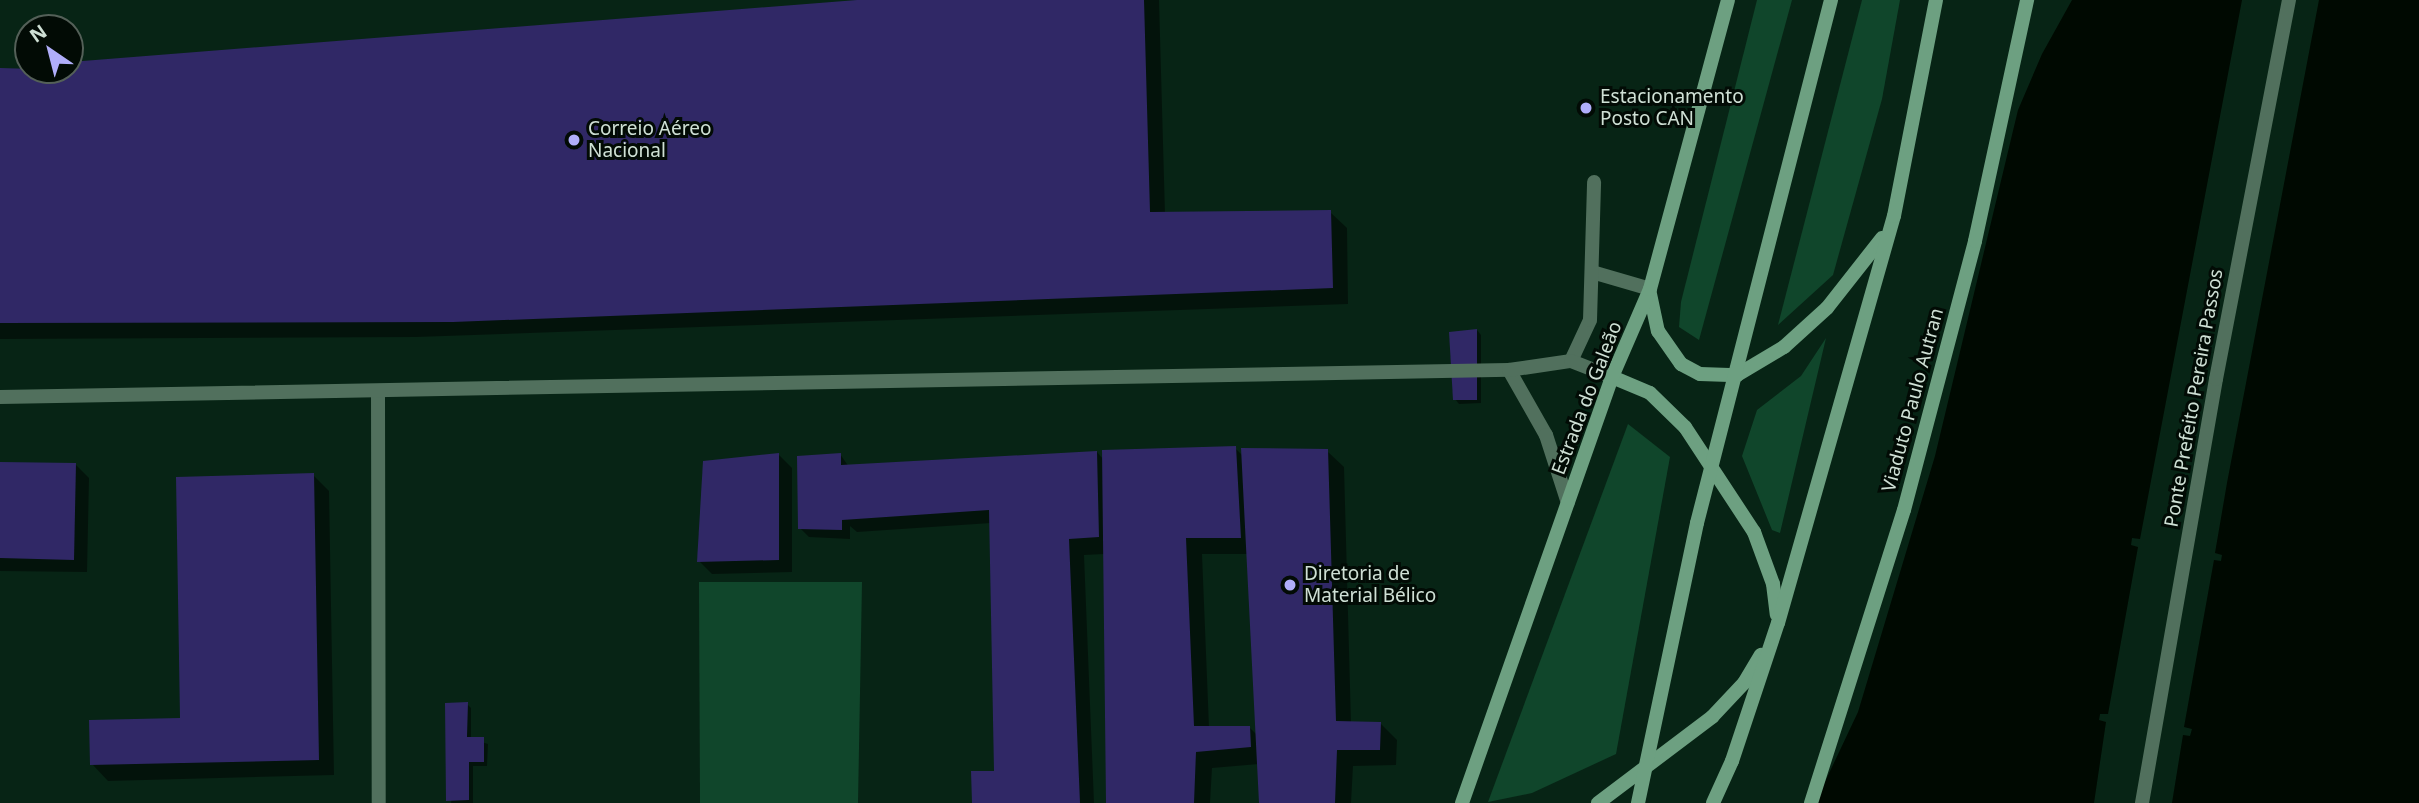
<!DOCTYPE html>
<meta charset="utf-8">
<style>
body{margin:0}
#map{position:relative;width:2419px;height:803px;overflow:hidden;background:#072415;font-family:"Noto Sans",sans-serif}
div>[style]{position:absolute}
.green>*{inset:0;background:#10462b}
.water>*{inset:0;background:#000901}
.pier>*{inset:0;background:#072415}
.shadow>*{inset:0;background:#0007}
.building>*{inset:0;background:#302866}
.lane>*{height:14px;margin:-7px;padding:0 7px;transform-origin:7px;border-radius:7px;background:#51705d}
.secondary>*{height:14px;margin:-7px;padding:0 7px;transform-origin:7px;border-radius:7px;background:#6da081}
.secondary-bridge>*{height:14px;margin:-7px;padding:0 7px;transform-origin:7px;border-radius:7px;background:#6da081}
.dots>*{width:19px;height:19px;translate:-50% -50%;box-sizing:border-box;border:4px solid #020b05;border-radius:50%}
span{translate:-50% -50%;white-space:nowrap;text-align:center;line-height:1.15;-webkit-text-stroke:6px #020b05;paint-order:stroke}
.poi-label{font-size:19px;color:#cfe0d5}
.left{translate:0 -50%;text-align:left}
.street-label{font-size:19px;color:#cfe0d5}
.north{position:absolute;left:14px;top:14px;width:70px;height:70px;box-sizing:border-box;background:#020b05;border:2px solid #546058;border-radius:50%;rotate:325deg;font-size:19px;font-weight:700;line-height:28px;text-align:center;color:#cfe0d5}
.north::after{content:'';display:block;margin:auto;width:24px;height:32px;background:#b0aefa;clip-path:polygon(50% 0,100% 100%,50% 72%,0 100%)}
</style>
<div id="map">
<div class="green">
<div style="clip-path:polygon(1757px 0,1792px 0,1699px 340px,1679px 327px,1681px 302px)"></div>
<div style="clip-path:polygon(1862px 0,1900px 0,1882px 99px,1833px 275px,1778px 325px)"></div>
<div style="clip-path:polygon(1826px 338px,1780px 533px,1772px 530px,1742px 456px,1757px 410px,1801px 376px)"></div>
<div style="clip-path:polygon(1628px 424px,1670px 457px,1616px 754px,1532px 793px,1488px 802px)"></div>
<div style="clip-path:polygon(699px 582px,862px 582px,858px 803px,700px 803px)"></div>
</div>
<div class="water">
<div style="clip-path:polygon(2072px 0,2419px 0,2419px 803px,1815px 803px,1858px 712px,1935px 456px,2018px 110px,2042px 54px)"></div>
</div>
<div class="pier">
<div style="clip-path:polygon(2242px 0,2319px 0,2227px 483px,2215px 553px,2222px 555px,2221px 561px,2214px 560px,2184px 727px,2192px 729px,2190px 736px,2183px 735px,2172px 803px,2094px 803px,2106px 722px,2099px 720px,2100px 714px,2108px 714px,2138px 547px,2131px 545px,2132px 538px,2140px 539px)"></div>
</div>
<div class="shadow">
<div style="clip-path:polygon(880px 0,1159px 0,1165px 214px,1330px 212px,1347px 228px,1348px 304px,416px 337px,0 339px,0 70px,70px 70px,70px 64px)"></div>
<div style="clip-path:polygon(1477px 330px,1481px 335px,1481px 403px,1459px 404px,1455px 399px)"></div>
<div style="clip-path:polygon(evenodd,1235px 448px,1243px 456px,1327px 451px,1344px 467px,1351px 723px,1381px 724px,1397px 740px,1396px 765px,1353px 766px,1351px 803px,1261px 803px,1259px 764px,1212px 768px,1210px 803px,1107px 803px,1104px 554px,1084px 555px,1094px 803px,974px 803px,995px 772px,991px 523px,857px 532px,850px 526px,850px 539px,809px 537px,800px 528px,840px 454px,849px 467px,1097px 452px,1103px 459px,1235px 448px,1202px 554px,1248px 554px,1257px 735px,1249px 727px,1209px 727px,1202px 554px)"></div>
<div style="clip-path:polygon(779px 455px,792px 468px,792px 572px,712px 574px,699px 561px)"></div>
<div style="clip-path:polygon(0 464px,76px 465px,89px 478px,87px 572px,0 571px)"></div>
<div style="clip-path:polygon(313px 475px,329px 491px,334px 775px,108px 781px,92px 764px,182px 720px)"></div>
<div style="clip-path:polygon(467px 704px,471px 708px,471px 739px,488px 744px,487px 766px,473px 766px,473px 803px,451px 803px)"></div>
</div>
<div class="building">
<div style="clip-path:polygon(857px 0,1144px 0,1150px 212px,1331px 210px,1333px 288px,453px 322px,0 323px,0 68px,70px 70px,70px 62px)"></div>
<div style="clip-path:polygon(1477px 329px,1477px 400px,1453px 400px,1449px 332px)"></div>
<div style="clip-path:polygon(1236px 446px,1241px 538px,1186px 538px,1194px 726px,1250px 726px,1251px 747px,1196px 752px,1194px 803px,1106px 803px,1102px 450px)"></div>
<div style="clip-path:polygon(1241px 448px,1328px 449px,1336px 721px,1381px 722px,1380px 750px,1337px 750px,1335px 803px,1259px 803px)"></div>
<div style="clip-path:polygon(1097px 451px,1099px 537px,1069px 539px,1080px 803px,972px 803px,971px 771px,994px 771px,989px 510px,842px 520px,842px 530px,798px 529px,797px 456px,841px 453px,841px 465px)"></div>
<div style="clip-path:polygon(779px 453px,779px 560px,697px 562px,703px 461px)"></div>
<div style="clip-path:polygon(0 462px,76px 463px,74px 560px,0 558px)"></div>
<div style="clip-path:polygon(314px 473px,319px 760px,90px 765px,89px 720px,180px 718px,176px 477px)"></div>
<div style="clip-path:polygon(468px 702px,467px 737px,484px 737px,484px 762px,469px 762px,469px 800px,446px 801px,445px 703px)"></div>
</div>
<div class="lane">
<div style="left:1592px;top:272px;width:60px;rotate:16.3deg"></div>
<div style="left:1571px;top:361px;width:45px;rotate:-65.1deg"></div>
<div style="left:1590px;top:320px;width:138px;rotate:-88.3deg"></div>
<div style="left:1509px;top:370px;width:75px;rotate:60.4deg"></div>
<div style="left:1546px;top:435px;width:71px;rotate:72.1deg"></div>
<div style="left:378px;top:393px;width:410px;rotate:89.9deg"></div>
<div style="left:0;top:397px;width:1509px;rotate:-1.03deg"></div>
<div style="left:1509px;top:370px;width:63px;rotate:-8.3deg"></div>
<div style="left:1571px;top:361px;width:44px;rotate:21.3deg"></div>
<div style="left:2142px;top:803px;width:430px;rotate:-80.1deg"></div>
<div style="left:2216px;top:379px;width:386px;rotate:-79.1deg"></div>
</div>
<div class="secondary">
<div style="left:1650px;top:294px;width:38px;rotate:78deg"></div>
<div style="left:1658px;top:331px;width:40px;rotate:55.1deg"></div>
<div style="left:1681px;top:364px;width:21px;rotate:28deg"></div>
<div style="left:1700px;top:374px;width:37px;rotate:2deg"></div>
<div style="left:1737px;top:375px;width:55px;rotate:-30.8deg"></div>
<div style="left:1784px;top:347px;width:58px;rotate:-42.2deg"></div>
<div style="left:1827px;top:308px;width:89px;rotate:-51.8deg"></div>
<div style="left:1612px;top:377px;width:41px;rotate:22.8deg"></div>
<div style="left:1650px;top:393px;width:49px;rotate:44.2deg"></div>
<div style="left:1685px;top:427px;width:126px;rotate:56.7deg"></div>
<div style="left:1754px;top:532px;width:55px;rotate:69.9deg"></div>
<div style="left:1773px;top:584px;width:31px;rotate:83deg"></div>
<div style="left:1462px;top:803px;width:452px;rotate:-70.6deg"></div>
<div style="left:1612px;top:377px;width:96px;rotate:-66.6deg"></div>
<div style="left:1650px;top:289px;width:299px;rotate:-74.9deg"></div>
<div style="left:1598px;top:803px;width:143px;rotate:-37deg"></div>
<div style="left:1712px;top:717px;width:47px;rotate:-46.7deg"></div>
<div style="left:1744px;top:683px;width:33px;rotate:-59deg"></div>
<div style="left:1713px;top:803px;width:46px;rotate:-65.7deg"></div>
<div style="left:1732px;top:761px;width:145px;rotate:-71.6deg"></div>
<div style="left:1778px;top:623px;width:423px;rotate:-74.1deg"></div>
<div style="left:1894px;top:216px;width:220px;rotate:-79deg"></div>
<div style="left:1811px;top:803px;width:307px;rotate:-72.4deg"></div>
<div style="left:1904px;top:510px;width:278px;rotate:-75.2deg"></div>
<div style="left:1975px;top:241px;width:247px;rotate:-77.8deg"></div>
</div>
<div class="secondary-bridge">
<div style="left:1638px;top:803px;width:286px;rotate:-78.1deg"></div>
<div style="left:1697px;top:523px;width:540px;rotate:-75.63deg"></div>
</div>
<div class="dots">
<div style="left:1586px;top:108px;background:#b0aefa"></div>
<div style="left:574px;top:140px;background:#b0aefa"></div>
<div style="left:1290px;top:585px;background:#b0aefa"></div>
</div>
<div class="poi-label">
<span class="left" style="left:1600px;top:108px">Estacionamento<br>Posto CAN</span>
<span class="left" style="left:588px;top:140px">Correio Aéreo<br>Nacional</span>
<span class="left" style="left:1304px;top:585px">Diretoria de<br>Material Bélico</span>
</div>
<div class="street-label">
<span style="left:1587px;top:398px;rotate:-69deg">Estrada do Galeão</span>
<span style="left:2194px;top:398px;rotate:-80deg">Ponte Prefeito Pereira Passos</span>
<span style="left:1913px;top:400px;rotate:-75deg">Viaduto Paulo Autran</span>
</div>
<div class="north">N</div>
</div>
